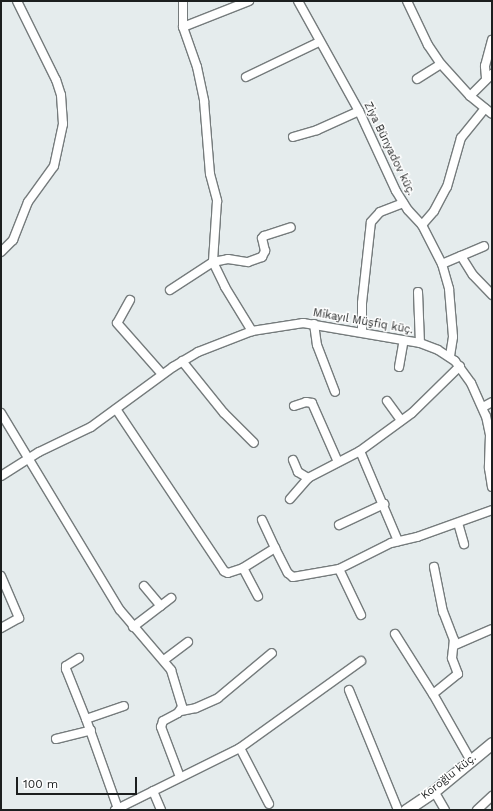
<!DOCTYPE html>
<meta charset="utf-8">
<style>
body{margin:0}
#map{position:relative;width:493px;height:811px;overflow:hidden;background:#e5eced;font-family:"Work Sans",sans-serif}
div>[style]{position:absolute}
.roads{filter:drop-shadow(1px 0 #757b7c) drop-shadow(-1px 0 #757b7c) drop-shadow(0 1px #757b7c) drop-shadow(0 -1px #757b7c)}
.street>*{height:8px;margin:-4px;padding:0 4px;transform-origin:4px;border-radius:4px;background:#fff}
.secondary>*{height:11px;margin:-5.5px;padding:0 5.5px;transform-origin:5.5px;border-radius:5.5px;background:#fff}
span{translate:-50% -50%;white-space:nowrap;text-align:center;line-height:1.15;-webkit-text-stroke:3px #fff;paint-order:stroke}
.street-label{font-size:11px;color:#1c1f1f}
.frame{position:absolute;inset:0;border:2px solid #1c1f1f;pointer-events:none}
.scale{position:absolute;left:16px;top:777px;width:121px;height:18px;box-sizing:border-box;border:2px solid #1c1f1f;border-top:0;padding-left:5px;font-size:12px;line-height:14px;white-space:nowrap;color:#1c1f1f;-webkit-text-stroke:3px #fff;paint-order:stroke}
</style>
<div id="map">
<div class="roads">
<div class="street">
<div style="left:183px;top:1px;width:26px;rotate:90deg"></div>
<div style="left:183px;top:27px;width:42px;rotate:70.7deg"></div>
<div style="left:197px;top:67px;width:35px;rotate:78deg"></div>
<div style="left:204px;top:101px;width:73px;rotate:85.3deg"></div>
<div style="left:210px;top:174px;width:28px;rotate:75deg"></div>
<div style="left:217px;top:201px;width:61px;rotate:93.8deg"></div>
<div style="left:213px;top:262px;width:28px;rotate:64deg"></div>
<div style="left:225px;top:287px;width:52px;rotate:58.5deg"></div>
<div style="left:298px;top:1px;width:126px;rotate:61deg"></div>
<div style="left:359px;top:111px;width:88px;rotate:65.2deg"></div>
<div style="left:396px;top:191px;width:22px;rotate:58deg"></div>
<div style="left:408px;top:210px;width:21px;rotate:47deg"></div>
<div style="left:422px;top:225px;width:44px;rotate:62.9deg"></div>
<div style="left:442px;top:264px;width:26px;rotate:74deg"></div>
<div style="left:449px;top:289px;width:48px;rotate:85.2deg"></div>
<div style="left:453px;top:337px;width:20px;rotate:99deg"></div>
<div style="left:407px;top:1px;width:49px;rotate:64.5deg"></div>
<div style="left:428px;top:45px;width:23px;rotate:56deg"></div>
<div style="left:441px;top:64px;width:43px;rotate:47.8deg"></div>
<div style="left:470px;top:96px;width:28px;rotate:39deg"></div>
<div style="left:183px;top:27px;width:71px;rotate:-21.5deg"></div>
<div style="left:246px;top:77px;width:81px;rotate:-25.6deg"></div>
<div style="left:486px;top:78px;width:12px;rotate:-95deg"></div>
<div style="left:485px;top:66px;width:27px;rotate:-75deg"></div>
<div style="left:417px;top:79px;width:28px;rotate:-32deg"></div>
<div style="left:470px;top:96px;width:31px;rotate:-45deg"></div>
<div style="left:293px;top:137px;width:25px;rotate:-16deg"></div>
<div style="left:317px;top:130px;width:46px;rotate:-24.3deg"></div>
<div style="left:422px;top:225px;width:18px;rotate:-49deg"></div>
<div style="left:434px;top:211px;width:27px;rotate:-62deg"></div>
<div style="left:447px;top:187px;width:51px;rotate:-74.1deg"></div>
<div style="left:461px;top:138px;width:38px;rotate:-51deg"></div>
<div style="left:1px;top:252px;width:17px;rotate:-45deg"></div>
<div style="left:13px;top:240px;width:41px;rotate:-68.5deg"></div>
<div style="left:28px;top:202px;width:44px;rotate:-54.2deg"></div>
<div style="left:54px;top:166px;width:43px;rotate:-77.9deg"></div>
<div style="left:63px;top:124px;width:29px;rotate:-94deg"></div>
<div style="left:61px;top:95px;width:16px;rotate:-108deg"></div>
<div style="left:56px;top:80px;width:88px;rotate:-116.3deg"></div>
<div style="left:461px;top:256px;width:25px;rotate:-23deg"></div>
<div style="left:442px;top:264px;width:21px;rotate:-23deg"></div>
<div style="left:461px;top:256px;width:22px;rotate:58deg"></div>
<div style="left:473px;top:275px;width:28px;rotate:46deg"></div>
<div style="left:170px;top:290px;width:51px;rotate:-33.1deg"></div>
<div style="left:213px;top:262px;width:15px;rotate:-11deg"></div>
<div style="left:228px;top:259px;width:20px;rotate:9deg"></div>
<div style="left:248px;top:262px;width:15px;rotate:-20deg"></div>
<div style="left:262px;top:257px;width:7px;rotate:-63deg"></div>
<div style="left:265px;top:251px;width:13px;rotate:-103deg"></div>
<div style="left:262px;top:238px;width:3px;rotate:-45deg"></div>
<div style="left:264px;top:236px;width:28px;rotate:-18deg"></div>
<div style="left:418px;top:292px;width:51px;rotate:87.8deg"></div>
<div style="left:130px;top:300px;width:26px;rotate:119deg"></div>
<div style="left:117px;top:323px;width:68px;rotate:48.6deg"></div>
<div style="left:314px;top:324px;width:21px;rotate:82deg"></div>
<div style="left:317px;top:345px;width:50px;rotate:69deg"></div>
<div style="left:362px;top:332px;width:29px;rotate:-90deg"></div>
<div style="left:362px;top:303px;width:81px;rotate:-83.7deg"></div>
<div style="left:371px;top:222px;width:13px;rotate:-48deg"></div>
<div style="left:380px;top:212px;width:25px;rotate:-21deg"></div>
<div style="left:182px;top:361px;width:67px;rotate:51.1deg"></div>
<div style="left:224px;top:413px;width:42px;rotate:45deg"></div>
<div style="left:399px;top:367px;width:27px;rotate:-80deg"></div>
<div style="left:387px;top:401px;width:24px;rotate:54deg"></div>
<div style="left:294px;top:406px;width:13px;rotate:-18deg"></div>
<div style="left:306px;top:402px;width:6px;rotate:9deg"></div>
<div style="left:312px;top:403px;width:64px;rotate:66.2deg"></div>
<div style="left:483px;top:407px;width:10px;rotate:-29deg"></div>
<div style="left:116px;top:409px;width:195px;rotate:56.3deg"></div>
<div style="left:224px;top:571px;width:4px;rotate:27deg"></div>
<div style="left:228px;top:573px;width:16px;rotate:-18deg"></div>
<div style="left:243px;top:568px;width:38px;rotate:-32deg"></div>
<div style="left:275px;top:548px;width:28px;rotate:63deg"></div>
<div style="left:288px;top:573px;width:6px;rotate:39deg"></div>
<div style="left:293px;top:577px;width:47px;rotate:-9.9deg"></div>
<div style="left:339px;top:569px;width:58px;rotate:-26.6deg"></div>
<div style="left:391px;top:543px;width:27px;rotate:-13deg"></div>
<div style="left:417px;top:537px;width:80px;rotate:-19.8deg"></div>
<div style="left:1px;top:413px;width:230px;rotate:58.9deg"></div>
<div style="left:120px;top:610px;width:79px;rotate:49.6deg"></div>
<div style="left:171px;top:670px;width:39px;rotate:73deg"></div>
<div style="left:182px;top:707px;width:7px;rotate:124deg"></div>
<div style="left:178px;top:713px;width:17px;rotate:152deg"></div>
<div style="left:163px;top:721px;width:6px;rotate:108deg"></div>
<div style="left:161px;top:727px;width:53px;rotate:69.2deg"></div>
<div style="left:360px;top:451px;width:98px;rotate:67.1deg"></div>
<div style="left:293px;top:460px;width:13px;rotate:67deg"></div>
<div style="left:298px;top:472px;width:12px;rotate:31deg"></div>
<div style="left:1px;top:476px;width:45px;rotate:-32.3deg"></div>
<div style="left:39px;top:452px;width:58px;rotate:-25.7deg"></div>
<div style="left:91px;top:427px;width:102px;rotate:-36.2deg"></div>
<div style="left:173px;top:367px;width:29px;rotate:-31deg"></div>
<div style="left:198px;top:352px;width:58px;rotate:-21.3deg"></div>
<div style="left:252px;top:331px;width:52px;rotate:-8.9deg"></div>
<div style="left:303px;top:323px;width:119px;rotate:9.7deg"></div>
<div style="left:420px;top:343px;width:19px;rotate:21deg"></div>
<div style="left:438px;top:350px;width:20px;rotate:33deg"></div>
<div style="left:455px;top:361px;width:27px;rotate:54deg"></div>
<div style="left:471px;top:383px;width:36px;rotate:66deg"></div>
<div style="left:486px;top:416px;width:19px;rotate:78deg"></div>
<div style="left:490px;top:435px;width:33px;rotate:92deg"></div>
<div style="left:489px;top:468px;width:19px;rotate:81deg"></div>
<div style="left:290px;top:499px;width:28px;rotate:-49deg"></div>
<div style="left:308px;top:478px;width:59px;rotate:-27.4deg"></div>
<div style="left:360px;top:451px;width:64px;rotate:-36.2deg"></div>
<div style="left:412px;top:413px;width:67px;rotate:-44.4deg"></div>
<div style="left:262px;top:520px;width:31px;rotate:65deg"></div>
<div style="left:458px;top:523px;width:22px;rotate:74deg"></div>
<div style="left:339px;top:525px;width:50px;rotate:-25deg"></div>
<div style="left:243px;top:568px;width:32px;rotate:62deg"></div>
<div style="left:339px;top:569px;width:51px;rotate:64.4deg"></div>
<div style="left:1px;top:576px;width:46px;rotate:66.8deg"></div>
<div style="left:19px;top:618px;width:21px;rotate:151deg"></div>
<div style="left:144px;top:586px;width:26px;rotate:50deg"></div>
<div style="left:133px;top:627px;width:48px;rotate:-37.3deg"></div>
<div style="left:395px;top:634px;width:71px;rotate:57.7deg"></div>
<div style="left:433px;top:694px;width:77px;rotate:60.4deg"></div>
<div style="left:455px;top:645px;width:40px;rotate:-23.4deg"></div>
<div style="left:79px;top:658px;width:15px;rotate:148deg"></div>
<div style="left:66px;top:666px;width:3px;rotate:90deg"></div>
<div style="left:66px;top:669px;width:54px;rotate:68.2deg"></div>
<div style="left:86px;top:719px;width:96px;rotate:70.4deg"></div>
<div style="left:164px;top:660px;width:30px;rotate:-37deg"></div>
<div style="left:349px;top:690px;width:130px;rotate:67.8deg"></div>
<div style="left:433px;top:694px;width:32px;rotate:-39deg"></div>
<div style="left:458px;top:674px;width:17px;rotate:-111deg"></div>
<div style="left:452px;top:658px;width:18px;rotate:-84deg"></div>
<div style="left:454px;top:640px;width:30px;rotate:-111deg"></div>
<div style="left:443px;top:612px;width:46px;rotate:-101.3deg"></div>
<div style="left:181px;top:711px;width:15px;rotate:-11deg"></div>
<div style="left:196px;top:708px;width:24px;rotate:-24deg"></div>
<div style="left:218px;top:698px;width:70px;rotate:-39.8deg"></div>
<div style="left:86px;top:719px;width:40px;rotate:-18.9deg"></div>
<div style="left:56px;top:739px;width:36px;rotate:-14deg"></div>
<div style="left:240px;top:748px;width:63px;rotate:62.6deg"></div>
<div style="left:153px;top:791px;width:21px;rotate:67deg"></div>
<div style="left:434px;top:791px;width:22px;rotate:60deg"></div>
<div style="left:115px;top:810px;width:140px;rotate:-26.4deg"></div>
<div style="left:240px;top:748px;width:149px;rotate:-35.7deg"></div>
<div style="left:477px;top:810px;width:21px;rotate:-43deg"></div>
</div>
<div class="secondary">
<div style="left:406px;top:810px;width:34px;rotate:-34deg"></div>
<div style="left:434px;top:791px;width:75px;rotate:-39.6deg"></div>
</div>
</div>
<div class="street-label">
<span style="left:389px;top:149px;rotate:64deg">Ziya Bünyadov küç.</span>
<span style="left:363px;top:322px;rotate:10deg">Mikayıl Müşfiq küç.</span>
<span style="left:449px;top:777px;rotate:-38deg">Koroğlu küç.</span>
</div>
<div class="frame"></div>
<div class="scale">100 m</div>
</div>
